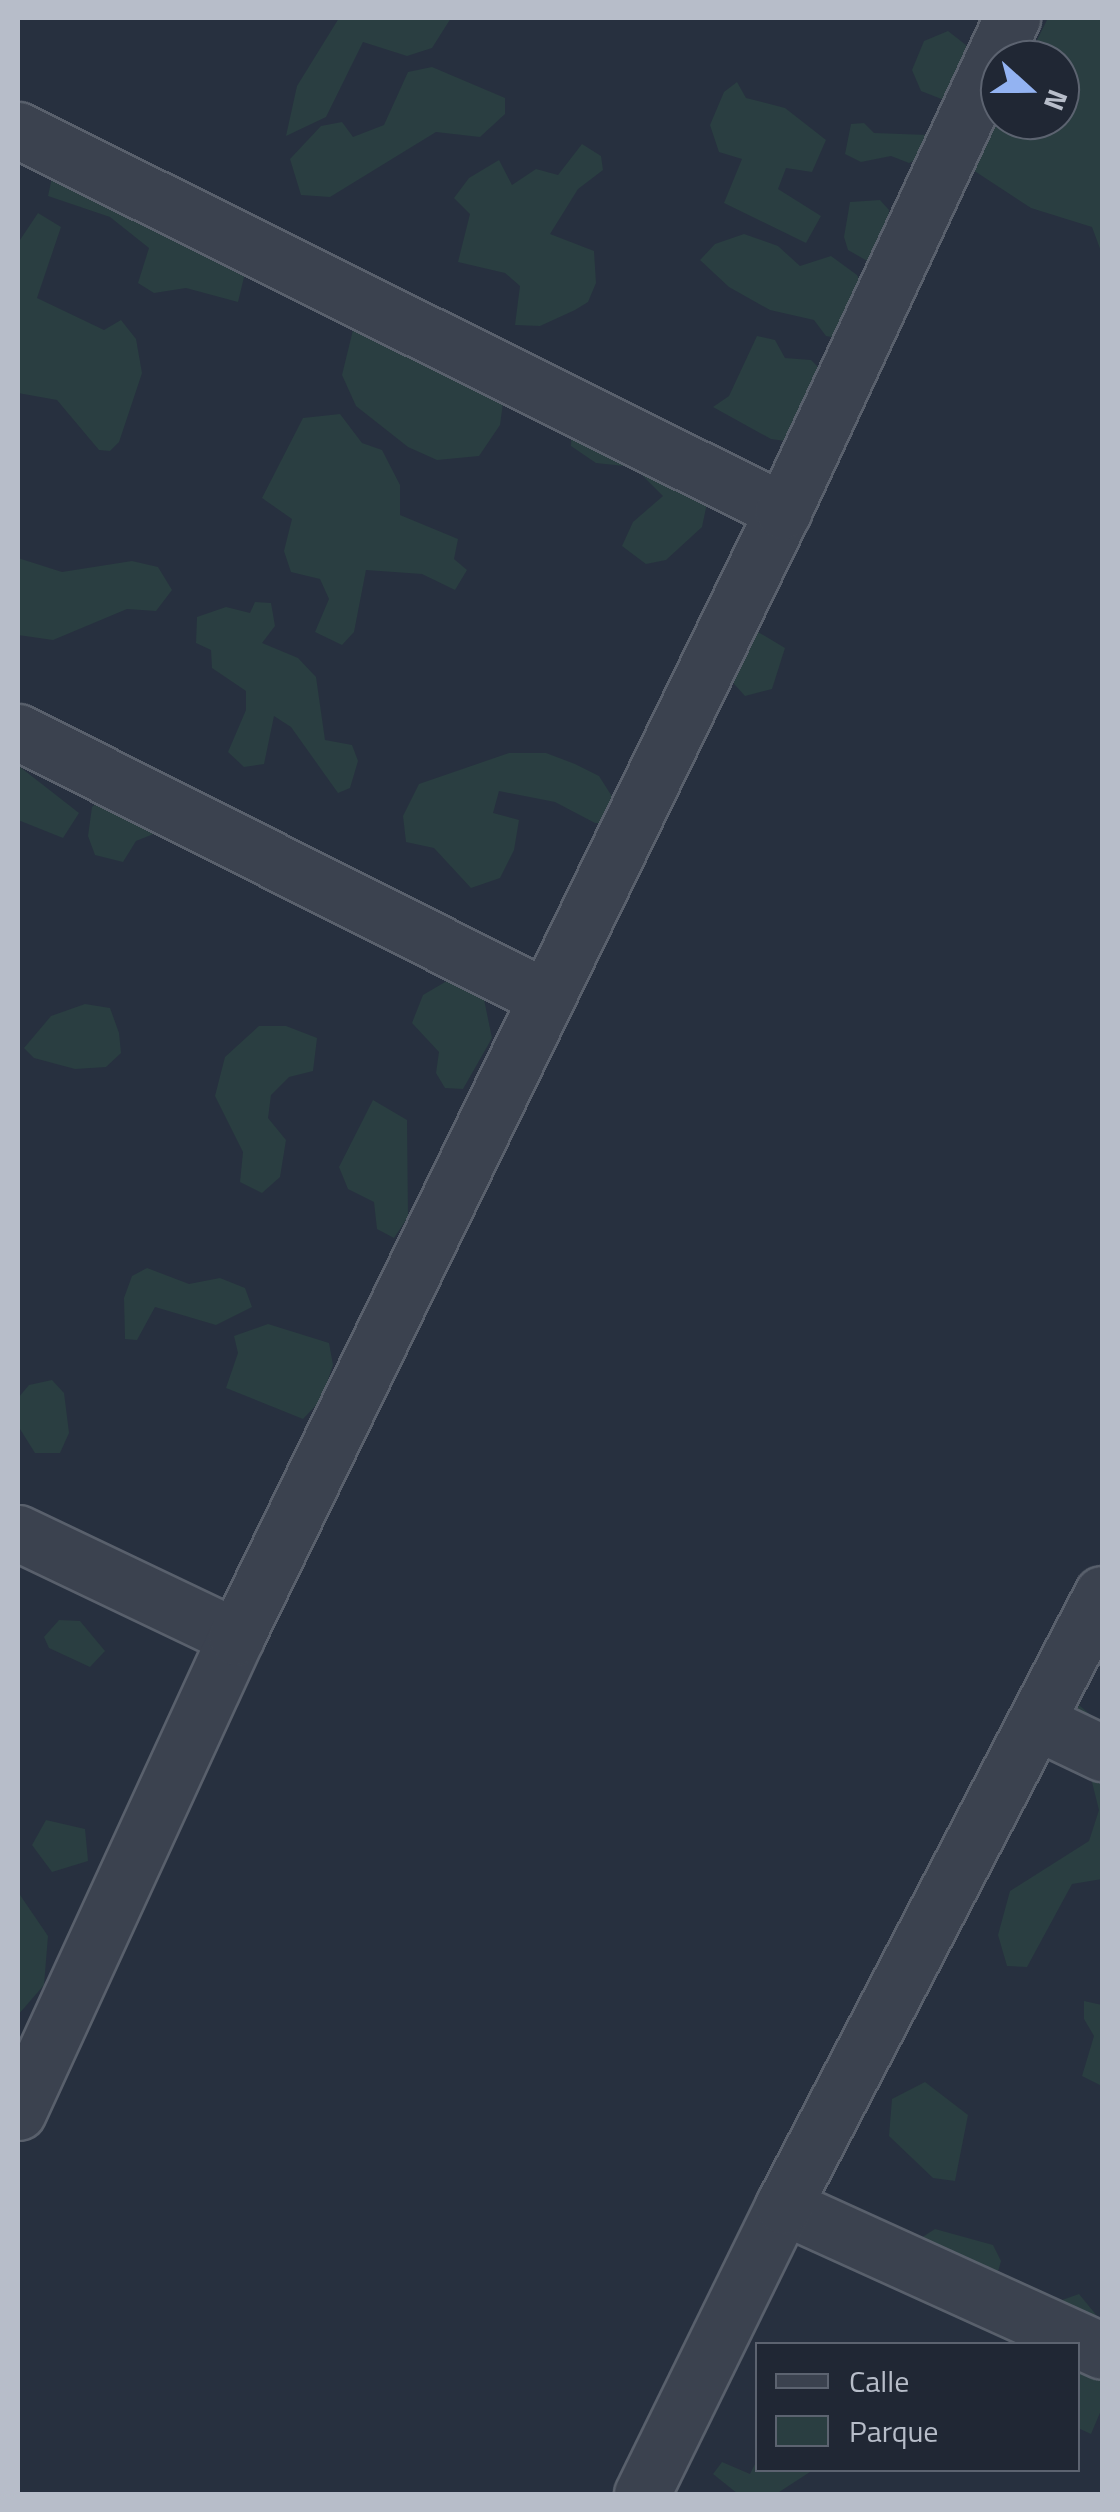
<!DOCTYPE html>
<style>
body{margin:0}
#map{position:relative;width:1120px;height:2512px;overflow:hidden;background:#27303f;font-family:"Titillium Web",sans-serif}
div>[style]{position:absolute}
.green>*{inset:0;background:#2a3e41}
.roads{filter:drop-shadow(2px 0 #59606c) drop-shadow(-2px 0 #59606c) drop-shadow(0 2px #59606c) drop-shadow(0 -2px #59606c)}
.minor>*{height:55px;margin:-27.5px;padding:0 27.5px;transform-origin:27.5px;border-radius:27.5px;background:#3b424f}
span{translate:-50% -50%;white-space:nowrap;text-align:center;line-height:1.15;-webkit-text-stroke:9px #202734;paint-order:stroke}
.frame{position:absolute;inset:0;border:20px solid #b7bdc9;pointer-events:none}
.legend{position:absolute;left:755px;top:2342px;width:325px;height:130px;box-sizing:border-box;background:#202734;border:2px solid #5c6370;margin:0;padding:12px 18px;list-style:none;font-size:30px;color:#b7bdc9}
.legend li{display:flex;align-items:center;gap:20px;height:50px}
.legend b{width:50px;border:2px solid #5c6370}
.north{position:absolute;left:980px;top:40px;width:100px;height:100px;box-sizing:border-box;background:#202734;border:2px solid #5c6370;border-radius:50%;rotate:111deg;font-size:28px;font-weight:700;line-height:40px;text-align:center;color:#b7bdc9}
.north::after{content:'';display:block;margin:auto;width:35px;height:45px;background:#93b3f2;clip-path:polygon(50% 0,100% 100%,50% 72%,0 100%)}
</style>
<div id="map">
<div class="green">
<div style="clip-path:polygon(339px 18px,451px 18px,432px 48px,407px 56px,363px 42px,326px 117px,286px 136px,297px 86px)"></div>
<div style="clip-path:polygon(1048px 18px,1102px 18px,1102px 254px,1092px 227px,1031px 208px,973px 170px,1000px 114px,1000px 120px,1060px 120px,1060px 60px,1027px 60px)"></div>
<div style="clip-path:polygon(948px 31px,966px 45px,968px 65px,958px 95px,944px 100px,921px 91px,912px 70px,924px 41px)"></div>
<div style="clip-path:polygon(432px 67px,505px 98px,505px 114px,480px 137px,436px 132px,330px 197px,301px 195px,290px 159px,321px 126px,342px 122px,353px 137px,384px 125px,408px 72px)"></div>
<div style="clip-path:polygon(737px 82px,746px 98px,785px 108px,826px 140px,812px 172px,786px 168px,778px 189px,821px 216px,806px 243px,724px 203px,742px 159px,719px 152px,710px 125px,724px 92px)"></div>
<div style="clip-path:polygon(864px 123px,874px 133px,928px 135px,922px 157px,909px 163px,891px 156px,861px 162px,845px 154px,851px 124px)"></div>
<div style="clip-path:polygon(582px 144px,601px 156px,603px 170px,578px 189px,550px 234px,594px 251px,596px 283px,588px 302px,575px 310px,540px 326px,515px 325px,520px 286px,505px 273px,458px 262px,470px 214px,454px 198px,469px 178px,499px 160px,512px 185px,536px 169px,558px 175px)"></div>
<div style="clip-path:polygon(56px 159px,245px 273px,238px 302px,186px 288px,154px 293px,138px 283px,149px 248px,110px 217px,48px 196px)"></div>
<div style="clip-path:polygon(880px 200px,889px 210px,887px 227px,869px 262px,848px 250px,844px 237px,850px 202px)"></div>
<div style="clip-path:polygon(38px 213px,61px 227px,37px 298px,104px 330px,121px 320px,136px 339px,142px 373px,119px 442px,110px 451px,99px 450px,57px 400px,18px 393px,18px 243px)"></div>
<div style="clip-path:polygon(744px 234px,778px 246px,800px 266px,831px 256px,857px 275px,863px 286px,843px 339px,826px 336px,814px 320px,770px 310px,729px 287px,700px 260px,715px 244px)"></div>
<div style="clip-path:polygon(375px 301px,504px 395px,500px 425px,479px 456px,437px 460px,408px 447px,356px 406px,342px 375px,353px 330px)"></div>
<div style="clip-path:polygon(757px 336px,775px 340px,785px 358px,811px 360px,829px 378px,792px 442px,771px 439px,713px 407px,729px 396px)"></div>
<div style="clip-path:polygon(340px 414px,362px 443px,382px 450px,400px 485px,400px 515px,458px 539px,454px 559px,467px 570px,455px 590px,422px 574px,366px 570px,354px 632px,342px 645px,315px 632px,329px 599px,320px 579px,291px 572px,284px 551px,292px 519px,262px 498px,303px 418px)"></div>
<div style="clip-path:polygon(572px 419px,710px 489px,702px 527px,666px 560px,646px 564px,622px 546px,633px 522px,663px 496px,634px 467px,596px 463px,571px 446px)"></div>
<div style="clip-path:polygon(18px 558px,62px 572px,132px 561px,158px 567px,172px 590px,156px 611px,127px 609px,53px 640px,18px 635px)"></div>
<div style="clip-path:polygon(255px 602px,271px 603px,275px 626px,262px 643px,298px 658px,316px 677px,325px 740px,352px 745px,358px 761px,350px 788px,338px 793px,291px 727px,274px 716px,264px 764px,244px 767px,228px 752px,246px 710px,246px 691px,212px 668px,211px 650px,196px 643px,197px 617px,226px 607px,250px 613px)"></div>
<div style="clip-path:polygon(758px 632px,785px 648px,772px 689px,745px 696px,725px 674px,733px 643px)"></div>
<div style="clip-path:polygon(18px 746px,20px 767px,79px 813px,63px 838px,18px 820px)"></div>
<div style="clip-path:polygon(509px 753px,546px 753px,575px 764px,599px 776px,620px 809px,611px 823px,595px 823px,555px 802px,499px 791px,493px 813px,519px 820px,514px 850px,500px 878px,471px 888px,434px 848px,406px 842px,403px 816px,419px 784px)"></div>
<div style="clip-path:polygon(117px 789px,161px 831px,136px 841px,123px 862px,95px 855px,88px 836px,92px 807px)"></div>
<div style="clip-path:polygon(457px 975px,481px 985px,492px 1038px,463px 1089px,445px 1088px,436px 1073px,439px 1052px,412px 1023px,423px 995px)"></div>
<div style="clip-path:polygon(85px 1004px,110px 1008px,119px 1033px,121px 1053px,106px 1067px,75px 1069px,34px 1058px,24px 1048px,51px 1016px)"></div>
<div style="clip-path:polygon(259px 1026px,286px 1026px,317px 1038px,313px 1071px,289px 1077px,271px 1095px,268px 1118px,286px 1140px,280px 1177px,262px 1193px,240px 1182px,243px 1152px,215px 1096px,225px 1057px)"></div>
<div style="clip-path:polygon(373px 1100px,407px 1120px,408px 1217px,394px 1238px,377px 1229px,374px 1202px,348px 1189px,339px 1167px)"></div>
<div style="clip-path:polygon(147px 1268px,189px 1284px,220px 1278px,245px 1288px,252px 1307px,216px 1325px,155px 1307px,137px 1340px,125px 1339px,124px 1298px,132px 1276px)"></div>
<div style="clip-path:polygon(268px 1324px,329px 1343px,333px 1365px,321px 1400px,303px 1419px,226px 1388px,238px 1353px,234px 1336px)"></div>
<div style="clip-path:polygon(52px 1380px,64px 1393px,69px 1433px,60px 1453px,35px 1453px,20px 1429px,18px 1398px,29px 1385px)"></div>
<div style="clip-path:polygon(59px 1620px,80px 1621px,105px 1651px,90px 1667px,49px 1648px,44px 1637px)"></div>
<div style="clip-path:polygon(1079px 1705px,1102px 1725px,1102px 1879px,1072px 1884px,1027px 1967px,1007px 1966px,998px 1935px,1010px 1891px,1089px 1841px,1099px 1810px,1088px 1766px,1067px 1736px)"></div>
<div style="clip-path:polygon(46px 1820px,85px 1829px,88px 1861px,52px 1872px,32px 1845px)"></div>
<div style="clip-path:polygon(18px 1892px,48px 1936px,44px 1985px,18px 2015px)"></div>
<div style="clip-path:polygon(1084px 2001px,1102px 2005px,1102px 2086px,1082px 2076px,1094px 2036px,1084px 2019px)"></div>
<div style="clip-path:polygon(925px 2082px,968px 2115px,955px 2181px,933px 2178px,889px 2136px,892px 2099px)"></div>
<div style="clip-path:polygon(935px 2229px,993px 2245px,1001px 2261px,984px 2321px,974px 2326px,911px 2296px,925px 2264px,913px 2243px)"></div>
<div style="clip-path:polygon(1079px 2294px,1102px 2322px,1102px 2408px,1091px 2434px,1078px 2428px,1078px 2344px,1051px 2304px)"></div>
<div style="clip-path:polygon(757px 2460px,758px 2470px,810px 2472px,776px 2494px,738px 2494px,713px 2474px,722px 2462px,750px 2474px)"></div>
</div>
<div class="roads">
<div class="minor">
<div style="left:18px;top:130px;width:855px;rotate:26.48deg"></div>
<div style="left:18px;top:732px;width:590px;rotate:26.7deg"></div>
<div style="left:18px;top:1533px;width:242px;rotate:25.5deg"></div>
<div style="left:1039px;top:1723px;width:70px;rotate:25.5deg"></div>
<div style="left:18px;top:2112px;width:523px;rotate:-65.35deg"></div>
<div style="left:236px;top:1637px;width:1252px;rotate:-64.09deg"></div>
<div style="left:783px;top:511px;width:544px;rotate:-65.08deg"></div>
<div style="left:783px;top:2206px;width:350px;rotate:24.4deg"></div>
<div style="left:642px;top:2494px;width:321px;rotate:-63.9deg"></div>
<div style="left:783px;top:2206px;width:690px;rotate:-62.47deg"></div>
</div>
</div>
<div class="frame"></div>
<ul class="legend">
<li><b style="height:12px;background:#3b424f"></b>Calle</li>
<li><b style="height:28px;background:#2a3e41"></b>Parque</li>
</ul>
<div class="north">N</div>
</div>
